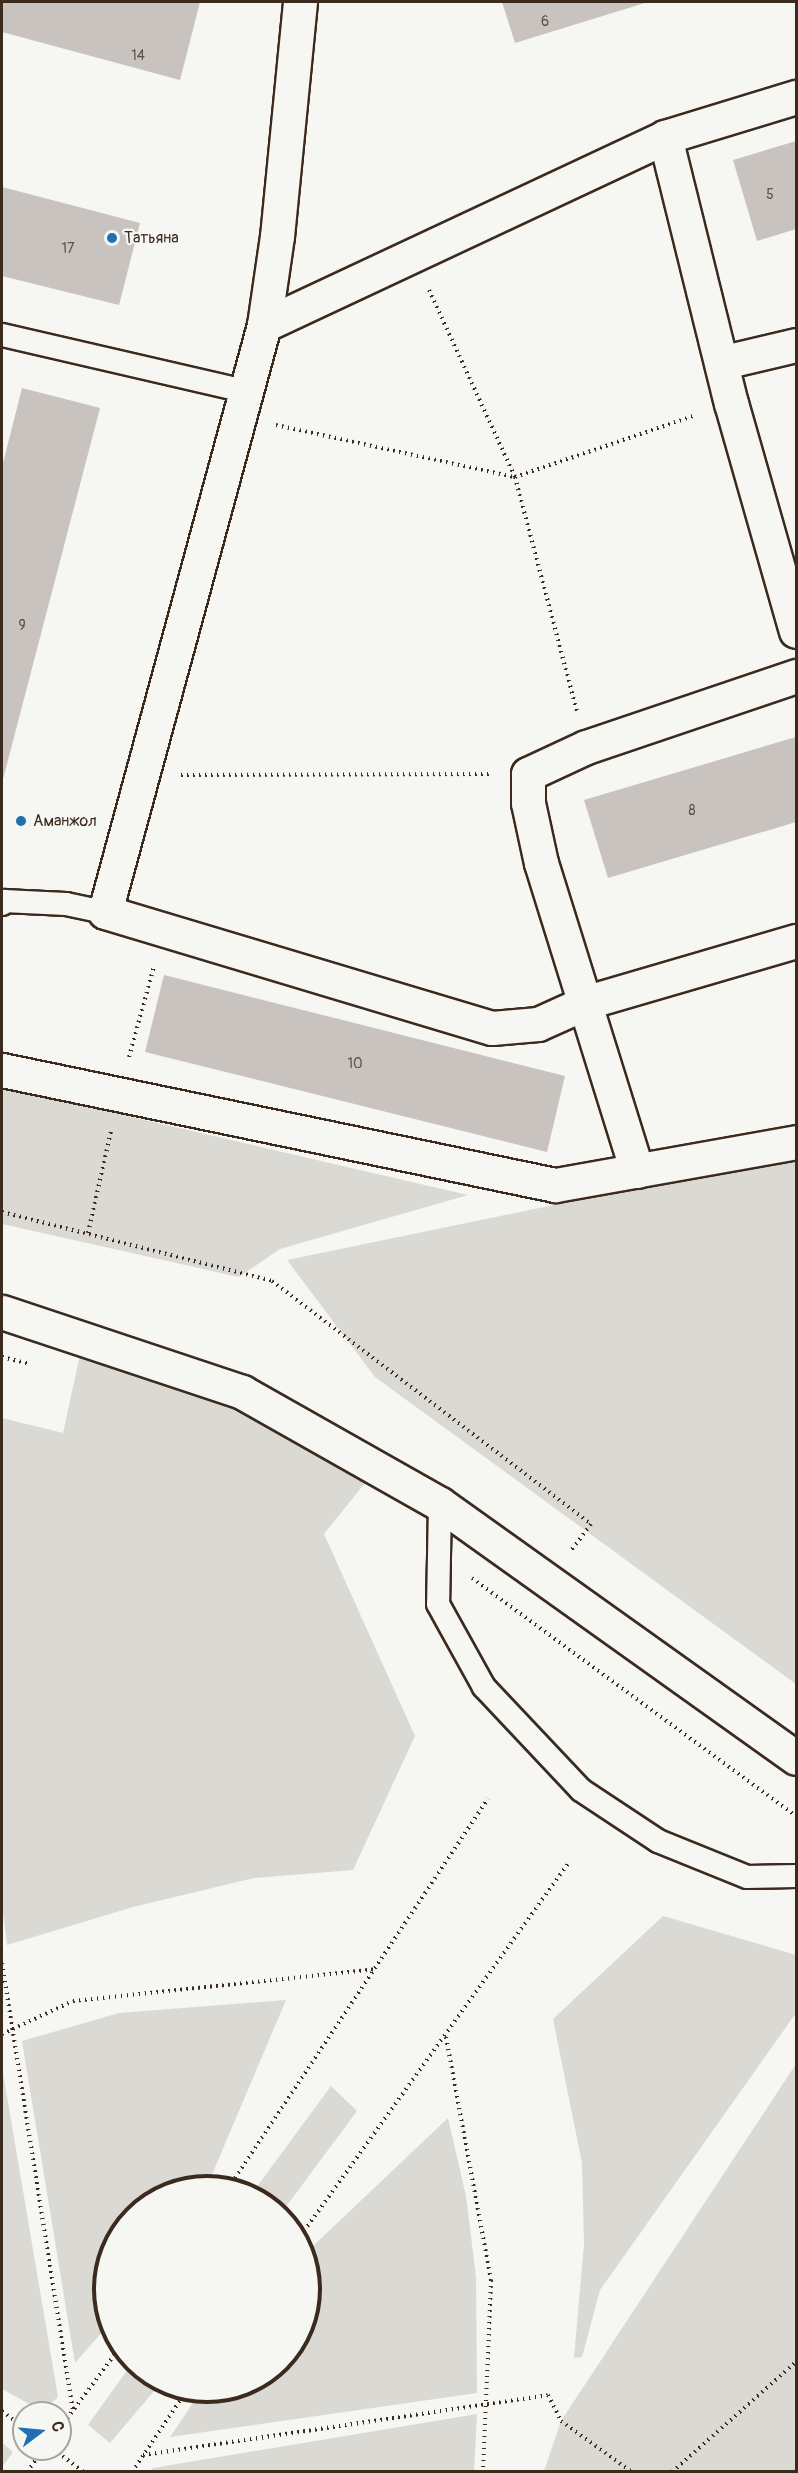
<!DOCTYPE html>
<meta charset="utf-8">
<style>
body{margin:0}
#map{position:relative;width:798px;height:2473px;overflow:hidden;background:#f6f6f2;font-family:Pangolin,sans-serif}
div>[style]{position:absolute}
.green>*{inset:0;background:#dad9d3}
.building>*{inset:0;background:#c8c3be}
.path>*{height:4px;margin-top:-2px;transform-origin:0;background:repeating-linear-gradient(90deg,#3b2a1e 0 1.5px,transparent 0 6px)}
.path>.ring{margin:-2px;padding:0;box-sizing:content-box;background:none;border:4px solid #3b2a1e;border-radius:50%}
.roads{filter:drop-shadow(2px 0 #3b2a1e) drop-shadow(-2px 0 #3b2a1e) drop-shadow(0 2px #3b2a1e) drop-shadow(0 -2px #3b2a1e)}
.lane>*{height:22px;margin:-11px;padding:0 11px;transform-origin:11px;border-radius:11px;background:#f6f6f2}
.street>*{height:33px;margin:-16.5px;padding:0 16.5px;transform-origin:16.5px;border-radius:16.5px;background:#f6f6f2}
.secondary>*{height:33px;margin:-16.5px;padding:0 16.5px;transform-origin:16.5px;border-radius:16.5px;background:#f6f6f2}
.dots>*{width:16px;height:16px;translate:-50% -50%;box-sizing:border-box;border:3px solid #f6f6f2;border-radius:50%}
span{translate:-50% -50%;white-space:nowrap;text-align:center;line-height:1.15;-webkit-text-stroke:4.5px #f6f6f2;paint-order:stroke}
.number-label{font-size:14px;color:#5e5046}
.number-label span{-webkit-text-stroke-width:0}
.poi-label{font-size:16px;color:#3b2a1e}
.left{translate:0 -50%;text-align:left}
.frame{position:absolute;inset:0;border:3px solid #3b2a1e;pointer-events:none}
.north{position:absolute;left:12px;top:2401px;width:60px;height:60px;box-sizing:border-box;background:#f6f6f2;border:2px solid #aba49d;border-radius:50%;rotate:74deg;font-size:16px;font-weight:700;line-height:24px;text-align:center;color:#3b2a1e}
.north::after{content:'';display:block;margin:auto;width:21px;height:27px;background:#1f6fb2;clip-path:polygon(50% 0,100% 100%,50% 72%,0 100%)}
</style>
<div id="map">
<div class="green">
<div style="clip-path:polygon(2px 1087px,468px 1195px,280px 1249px,239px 1277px,2px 1224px)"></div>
<div style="clip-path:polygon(796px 1155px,796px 1684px,375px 1377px,287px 1260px)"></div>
<div style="clip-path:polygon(80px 1355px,224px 1400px,369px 1478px,324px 1534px,415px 1736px,353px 1870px,254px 1878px,133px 1907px,7px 1945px,2px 1904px,2px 1418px,63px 1433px)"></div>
<div style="clip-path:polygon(663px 1916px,796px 1955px,796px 2013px,600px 2290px,582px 2357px,574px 2358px,584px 2244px,582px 2163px,553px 2019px)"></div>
<div style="clip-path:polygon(286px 2000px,211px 2177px,196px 2175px,158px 2186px,126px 2209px,104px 2241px,94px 2279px,98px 2318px,104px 2330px,75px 2363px,22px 2041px,119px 2013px)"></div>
<div style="clip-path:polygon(796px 2064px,796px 2471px,544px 2471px,561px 2421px)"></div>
<div style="clip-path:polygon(2px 2067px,58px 2397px,42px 2411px,2px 2389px)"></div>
<div style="clip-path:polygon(331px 2086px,357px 2111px,285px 2208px,256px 2188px)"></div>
<div style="clip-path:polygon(448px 2118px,466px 2196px,476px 2277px,477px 2393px,170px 2437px,195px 2400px,220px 2402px,257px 2391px,289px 2367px,311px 2335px,320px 2297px,312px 2247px)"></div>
<div style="clip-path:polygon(128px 2369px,155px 2390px,110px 2443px,88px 2425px)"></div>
<div style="clip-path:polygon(477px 2414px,474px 2471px,150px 2471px,153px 2468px)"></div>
<div style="clip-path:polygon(2px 2443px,13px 2452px,2px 2467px)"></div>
</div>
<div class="building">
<div style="clip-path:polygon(2px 2px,200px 2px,180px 80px,2px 32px)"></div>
<div style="clip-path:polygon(502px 2px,648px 2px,515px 43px)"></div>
<div style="clip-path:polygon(796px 141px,796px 229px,757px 241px,733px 160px)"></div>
<div style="clip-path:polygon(2px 187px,140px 223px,119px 305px,2px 276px)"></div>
<div style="clip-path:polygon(22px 388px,100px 408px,2px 783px,2px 467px)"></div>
<div style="clip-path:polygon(796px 737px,796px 822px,608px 878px,584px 800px)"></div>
<div style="clip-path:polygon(164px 975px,565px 1076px,547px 1152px,145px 1052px)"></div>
</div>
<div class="path">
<div style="left:429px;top:290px;width:206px;rotate:65.3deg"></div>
<div style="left:515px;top:477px;width:242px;rotate:75.2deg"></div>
<div style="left:276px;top:425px;width:245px;rotate:12.3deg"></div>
<div style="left:515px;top:477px;width:191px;rotate:-18.9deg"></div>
<div style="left:181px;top:775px;width:310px;rotate:-0.2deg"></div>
<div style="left:129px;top:1057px;width:94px;rotate:-74.6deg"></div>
<div style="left:2px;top:1212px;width:279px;rotate:14.3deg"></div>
<div style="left:272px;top:1281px;width:401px;rotate:37.3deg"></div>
<div style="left:591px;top:1524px;width:35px;rotate:127deg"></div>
<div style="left:88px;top:1233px;width:105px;rotate:-77.3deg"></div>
<div style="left:2px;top:1357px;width:29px;rotate:14deg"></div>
<div style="left:472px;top:1578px;width:402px;rotate:36.3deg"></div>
<div style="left:2px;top:1963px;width:453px;rotate:81deg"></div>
<div style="left:2px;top:2034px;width:78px;rotate:-24.9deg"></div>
<div style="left:73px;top:2001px;width:304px;rotate:-6deg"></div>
<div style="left:446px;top:2037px;width:247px;rotate:79.5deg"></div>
<div style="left:491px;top:2280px;width:192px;rotate:92.4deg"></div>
<div class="ring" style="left:94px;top:2176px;width:222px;height:222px"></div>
<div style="left:235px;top:2178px;width:456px;rotate:-56.3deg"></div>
<div style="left:304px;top:2231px;width:454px;rotate:-54.3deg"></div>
<div style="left:2px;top:2411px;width:28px;rotate:38deg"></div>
<div style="left:60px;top:2428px;width:92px;rotate:-53.4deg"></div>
<div style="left:53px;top:2449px;width:39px;rotate:37deg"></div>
<div style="left:143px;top:2455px;width:409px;rotate:-8.4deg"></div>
<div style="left:548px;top:2395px;width:29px;rotate:63deg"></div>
<div style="left:561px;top:2421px;width:87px;rotate:35.7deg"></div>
<div style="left:27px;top:2472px;width:29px;rotate:-54deg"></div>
<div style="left:132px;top:2472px;width:88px;rotate:-56.1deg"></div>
<div style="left:672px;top:2472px;width:166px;rotate:-41.6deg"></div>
</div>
<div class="roads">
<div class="lane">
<div style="left:2px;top:335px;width:248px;rotate:13deg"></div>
<div style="left:2px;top:904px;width:4px;rotate:-56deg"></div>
<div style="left:4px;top:901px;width:62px;rotate:2.8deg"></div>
<div style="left:66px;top:904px;width:40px;rotate:12deg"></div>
<div style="left:440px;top:1504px;width:100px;rotate:91.1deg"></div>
<div style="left:438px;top:1604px;width:95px;rotate:61deg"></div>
<div style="left:484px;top:1687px;width:141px;rotate:46.7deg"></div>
<div style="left:581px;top:1790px;width:92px;rotate:33.5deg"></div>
<div style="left:658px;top:1841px;width:96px;rotate:22deg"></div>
<div style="left:747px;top:1877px;width:49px;rotate:-1.2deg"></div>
</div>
<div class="street">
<div style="left:300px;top:2px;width:235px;rotate:95.6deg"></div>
<div style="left:277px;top:236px;width:90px;rotate:98.3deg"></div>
<div style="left:264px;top:325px;width:608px;rotate:105.16deg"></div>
<div style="left:105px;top:912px;width:404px;rotate:16.7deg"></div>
<div style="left:492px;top:1028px;width:46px;rotate:-5deg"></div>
<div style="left:538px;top:1024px;width:54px;rotate:-24.2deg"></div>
<div style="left:587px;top:1002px;width:218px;rotate:-16.3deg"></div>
<div style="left:665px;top:137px;width:274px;rotate:76.1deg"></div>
<div style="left:731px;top:403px;width:237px;rotate:74.1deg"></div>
<div style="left:264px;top:325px;width:443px;rotate:-25.1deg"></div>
<div style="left:665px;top:137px;width:137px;rotate:-17deg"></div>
<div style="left:724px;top:362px;width:74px;rotate:-13.3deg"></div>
<div style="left:2px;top:1070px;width:565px;rotate:11.75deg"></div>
<div style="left:555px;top:1185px;width:245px;rotate:-10.1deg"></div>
<div style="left:637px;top:1171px;width:323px;rotate:-107.3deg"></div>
<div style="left:541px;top:863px;width:61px;rotate:-102.2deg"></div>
<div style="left:528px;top:803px;width:29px;rotate:-90deg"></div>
<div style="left:528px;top:774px;width:64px;rotate:-25deg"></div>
<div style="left:586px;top:747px;width:222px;rotate:-18.7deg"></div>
</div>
<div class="secondary">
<div style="left:2px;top:1312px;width:253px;rotate:18.4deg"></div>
<div style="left:242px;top:1392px;width:227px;rotate:29.5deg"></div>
<div style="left:440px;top:1504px;width:437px;rotate:35.5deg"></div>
</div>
</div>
<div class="dots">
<div style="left:112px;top:238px;background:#1f6fb2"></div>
<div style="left:21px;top:821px;background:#1f6fb2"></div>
</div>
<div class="number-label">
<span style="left:545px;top:22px">6</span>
<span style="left:138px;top:56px">14</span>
<span style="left:770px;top:195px">5</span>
<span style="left:68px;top:249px">17</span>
<span style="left:22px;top:626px">9</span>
<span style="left:692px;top:811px">8</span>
<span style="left:355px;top:1064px">10</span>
</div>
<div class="poi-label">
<span class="left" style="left:124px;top:238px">Татьяна</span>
<span class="left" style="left:33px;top:821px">Аманжол</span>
</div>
<div class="frame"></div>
<div class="north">С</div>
</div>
